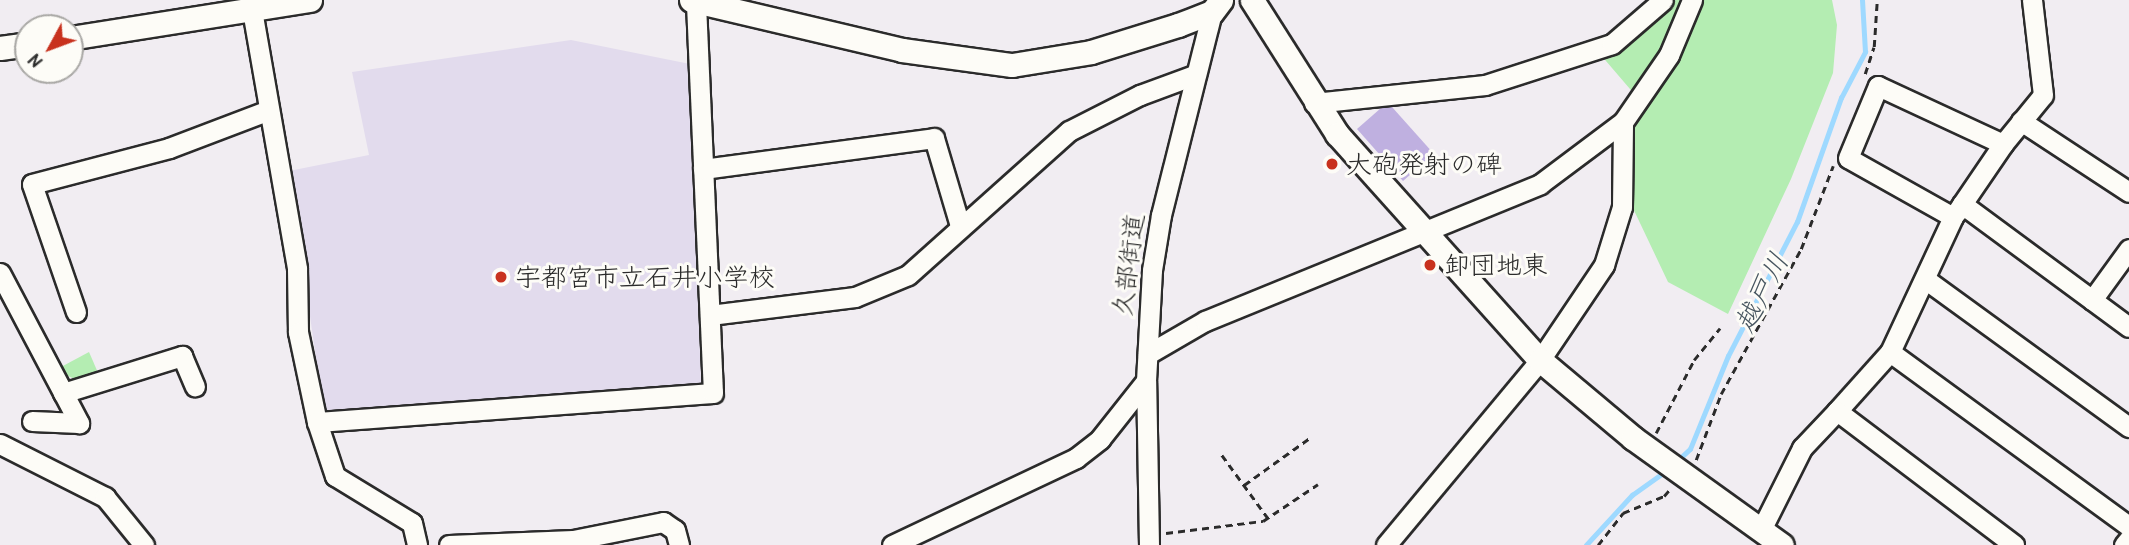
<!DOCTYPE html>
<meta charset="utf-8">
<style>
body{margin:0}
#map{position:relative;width:2129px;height:545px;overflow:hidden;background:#f1edf2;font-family:"Patrick Hand","Klee One",sans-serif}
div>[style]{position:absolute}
.built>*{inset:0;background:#e2dbed}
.green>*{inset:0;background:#b4edb2}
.stream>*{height:4.5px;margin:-2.25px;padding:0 2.25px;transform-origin:2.25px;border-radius:2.25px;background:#9ed9ff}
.building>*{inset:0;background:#bfb0e0}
.path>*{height:2.5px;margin-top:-1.25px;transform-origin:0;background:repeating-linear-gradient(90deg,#2b2b2b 0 7px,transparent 0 12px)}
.roads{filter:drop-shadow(2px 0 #2b2b2b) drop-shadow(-2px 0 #2b2b2b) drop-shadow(0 2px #2b2b2b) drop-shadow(0 -2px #2b2b2b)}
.minor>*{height:19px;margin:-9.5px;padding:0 9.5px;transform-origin:9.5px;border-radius:9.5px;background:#fdfcf7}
.tertiary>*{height:23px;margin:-11.5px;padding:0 11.5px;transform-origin:11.5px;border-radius:11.5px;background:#fdfcf7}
.dots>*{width:19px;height:19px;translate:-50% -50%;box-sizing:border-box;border:4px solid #fdfcf7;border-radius:50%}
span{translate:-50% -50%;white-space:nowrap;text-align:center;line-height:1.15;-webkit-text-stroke:6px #fdfcf7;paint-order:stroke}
.poi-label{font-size:26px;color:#2b2b2b}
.left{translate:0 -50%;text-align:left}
.street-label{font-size:26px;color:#2b2b2b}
.water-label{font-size:28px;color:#485660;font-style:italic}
.north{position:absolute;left:14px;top:14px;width:70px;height:70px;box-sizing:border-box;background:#fdfcf7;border:2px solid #a9a8a5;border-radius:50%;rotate:229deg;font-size:19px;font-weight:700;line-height:28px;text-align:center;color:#2b2b2b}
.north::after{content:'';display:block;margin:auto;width:24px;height:32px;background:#c8321e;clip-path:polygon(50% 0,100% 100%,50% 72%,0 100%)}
</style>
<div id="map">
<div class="built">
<div style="clip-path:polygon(571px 40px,690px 64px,701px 383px,324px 413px,289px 171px,369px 155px,352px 72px)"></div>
</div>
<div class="green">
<div style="clip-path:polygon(1671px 0,1832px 0,1837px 25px,1833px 73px,1791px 179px,1728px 314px,1668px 282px,1621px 183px,1636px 96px,1600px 54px)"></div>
<div style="clip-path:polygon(89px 352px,99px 375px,77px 380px,66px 375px,61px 367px)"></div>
</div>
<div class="stream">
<div style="left:1676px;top:462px;width:19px;rotate:-43deg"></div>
<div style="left:1690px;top:449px;width:100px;rotate:-67.8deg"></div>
<div style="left:1728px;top:356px;width:151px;rotate:-62.8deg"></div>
<div style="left:1797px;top:222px;width:132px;rotate:-70.5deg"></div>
<div style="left:1841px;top:98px;width:52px;rotate:-62.4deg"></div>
<div style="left:1865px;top:52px;width:52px;rotate:-93.3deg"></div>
<div style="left:1586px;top:545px;width:68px;rotate:-47.4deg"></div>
<div style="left:1632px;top:495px;width:43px;rotate:-35.5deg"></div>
</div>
<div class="building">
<div style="clip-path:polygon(1392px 107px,1434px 154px,1403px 181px,1357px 129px,1381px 108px)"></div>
</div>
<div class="path">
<div style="left:1865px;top:74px;width:28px;rotate:-72deg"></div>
<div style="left:1874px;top:47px;width:47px;rotate:-86.3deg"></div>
<div style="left:1656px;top:433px;width:82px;rotate:-62.5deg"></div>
<div style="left:1694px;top:360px;width:41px;rotate:-50.9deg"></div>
<div style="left:1222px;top:455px;width:78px;rotate:53.9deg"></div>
<div style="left:1696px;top:460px;width:71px;rotate:-69.3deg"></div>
<div style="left:1721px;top:394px;width:166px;rotate:-61.1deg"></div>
<div style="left:1801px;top:249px;width:89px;rotate:-68.9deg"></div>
<div style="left:1244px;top:485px;width:82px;rotate:-35.6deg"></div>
<div style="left:1166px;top:533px;width:98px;rotate:-7.1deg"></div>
<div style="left:1263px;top:521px;width:66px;rotate:-33.9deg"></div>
<div style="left:1598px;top:545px;width:41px;rotate:-52deg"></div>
<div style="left:1623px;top:513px;width:44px;rotate:-22.5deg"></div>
<div style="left:1664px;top:496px;width:9px;rotate:-49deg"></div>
</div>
<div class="roads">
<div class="minor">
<div style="left:252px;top:10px;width:263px;rotate:80.1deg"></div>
<div style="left:297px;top:269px;width:63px;rotate:89.1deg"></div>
<div style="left:298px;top:332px;width:92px;rotate:78.1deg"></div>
<div style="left:317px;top:422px;width:397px;rotate:-4.2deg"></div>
<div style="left:713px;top:393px;width:392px;rotate:-92.5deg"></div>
<div style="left:1314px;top:103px;width:172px;rotate:-6deg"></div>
<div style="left:1485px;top:85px;width:133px;rotate:-17.9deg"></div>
<div style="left:1612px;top:44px;width:67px;rotate:-40.8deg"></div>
<div style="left:2021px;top:121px;width:129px;rotate:33.3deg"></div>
<div style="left:703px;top:169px;width:233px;rotate:-7.6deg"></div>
<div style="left:934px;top:138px;width:92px;rotate:73.5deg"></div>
<div style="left:1962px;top:204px;width:207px;rotate:36.4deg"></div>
<div style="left:1956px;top:213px;width:83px;rotate:-55.7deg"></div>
<div style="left:0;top:273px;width:170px;rotate:62.2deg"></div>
<div style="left:79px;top:423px;width:47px;rotate:-177.6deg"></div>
<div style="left:1925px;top:279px;width:252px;rotate:36deg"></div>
<div style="left:2092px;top:300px;width:63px;rotate:-54deg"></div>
<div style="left:76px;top:312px;width:135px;rotate:-109deg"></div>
<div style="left:32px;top:184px;width:142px;rotate:-14.7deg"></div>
<div style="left:169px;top:148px;width:107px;rotate:-20.8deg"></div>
<div style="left:710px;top:315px;width:146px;rotate:-7.1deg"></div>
<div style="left:855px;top:297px;width:57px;rotate:-22.5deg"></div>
<div style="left:908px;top:275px;width:216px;rotate:-41.8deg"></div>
<div style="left:1069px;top:131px;width:80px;rotate:-26.9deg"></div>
<div style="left:1140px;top:95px;width:58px;rotate:-20.3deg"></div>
<div style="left:1890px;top:352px;width:296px;rotate:36.1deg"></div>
<div style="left:1148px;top:354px;width:66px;rotate:-30.1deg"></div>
<div style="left:1205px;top:321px;width:362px;rotate:-22.2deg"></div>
<div style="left:1540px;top:184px;width:104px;rotate:-36.8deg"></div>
<div style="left:1623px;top:122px;width:81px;rotate:-55.5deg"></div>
<div style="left:1669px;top:55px;width:60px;rotate:-67.3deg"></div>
<div style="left:63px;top:393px;width:125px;rotate:-17.3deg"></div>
<div style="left:182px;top:356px;width:33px;rotate:67deg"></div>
<div style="left:1837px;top:411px;width:79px;rotate:-48.1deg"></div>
<div style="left:1890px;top:352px;width:149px;rotate:-65deg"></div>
<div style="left:1953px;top:217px;width:120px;rotate:-150.7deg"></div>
<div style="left:1848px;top:158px;width:78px;rotate:-67.4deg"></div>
<div style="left:1878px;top:86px;width:138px;rotate:24.9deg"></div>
<div style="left:2003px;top:144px;width:63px;rotate:-50.8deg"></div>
<div style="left:2043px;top:95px;width:96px;rotate:-96.6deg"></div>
<div style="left:317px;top:422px;width:57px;rotate:71.6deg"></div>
<div style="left:335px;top:476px;width:90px;rotate:31.4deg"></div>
<div style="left:412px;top:523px;width:23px;rotate:77deg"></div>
<div style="left:0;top:444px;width:118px;rotate:26.8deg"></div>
<div style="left:105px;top:497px;width:62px;rotate:50.9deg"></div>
<div style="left:1761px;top:530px;width:92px;rotate:-63.4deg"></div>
<div style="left:1802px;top:448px;width:51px;rotate:-46.6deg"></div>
<div style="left:1837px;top:411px;width:222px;rotate:37.1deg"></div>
<div style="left:449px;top:545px;width:124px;rotate:-2.3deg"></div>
<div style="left:573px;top:540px;width:92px;rotate:-11.3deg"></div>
<div style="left:663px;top:522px;width:14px;rotate:34deg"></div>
<div style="left:675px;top:530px;width:16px;rotate:75deg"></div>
<div style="left:892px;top:545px;width:204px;rotate:-25.3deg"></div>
<div style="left:1076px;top:458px;width:31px;rotate:-38deg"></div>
<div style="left:1100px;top:439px;width:74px;rotate:-51.6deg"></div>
<div style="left:1149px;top:545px;width:164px;rotate:-91deg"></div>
<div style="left:1146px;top:381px;width:111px;rotate:-86.9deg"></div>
<div style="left:1152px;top:270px;width:56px;rotate:-80.7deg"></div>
<div style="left:1161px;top:215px;width:209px;rotate:-75.9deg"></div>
<div style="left:1386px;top:545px;width:241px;rotate:-50.2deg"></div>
<div style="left:1540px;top:360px;width:115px;rotate:-56deg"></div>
<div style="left:1604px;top:265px;width:61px;rotate:-72.8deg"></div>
<div style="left:1622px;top:207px;width:85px;rotate:-89.3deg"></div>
<div style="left:2124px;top:545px;width:8px;rotate:-50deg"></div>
</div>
<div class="tertiary">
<div style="left:691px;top:0;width:217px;rotate:13.3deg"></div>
<div style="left:902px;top:50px;width:111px;rotate:7.8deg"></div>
<div style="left:1012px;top:65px;width:80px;rotate:-9.3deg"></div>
<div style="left:1091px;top:52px;width:91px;rotate:-17.2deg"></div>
<div style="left:1178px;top:25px;width:36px;rotate:-21deg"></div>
<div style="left:1212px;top:12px;width:15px;rotate:-53deg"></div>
<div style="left:1252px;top:0;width:159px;rotate:57.6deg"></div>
<div style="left:1337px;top:134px;width:304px;rotate:48.1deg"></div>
<div style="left:1540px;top:360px;width:121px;rotate:40deg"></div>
<div style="left:1633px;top:438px;width:183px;rotate:35.7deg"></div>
<div style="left:70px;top:38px;width:243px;rotate:-9deg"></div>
<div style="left:0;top:48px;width:28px;rotate:-8deg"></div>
</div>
</div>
<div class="dots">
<div style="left:1332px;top:164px;background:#c8321e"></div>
<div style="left:1430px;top:265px;background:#c8321e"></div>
<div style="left:501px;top:277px;background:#c8321e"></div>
</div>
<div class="poi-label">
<span class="left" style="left:1346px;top:164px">大砲発射の碑</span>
<span class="left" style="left:1444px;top:265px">卸団地東</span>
<span class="left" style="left:515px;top:277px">宇都宮市立石井小学校</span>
</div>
<div class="street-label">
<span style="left:1128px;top:265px;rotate:-83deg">久部街道</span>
</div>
<div class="water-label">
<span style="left:1761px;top:292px;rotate:-63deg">越戸川</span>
</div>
<div class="north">N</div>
</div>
